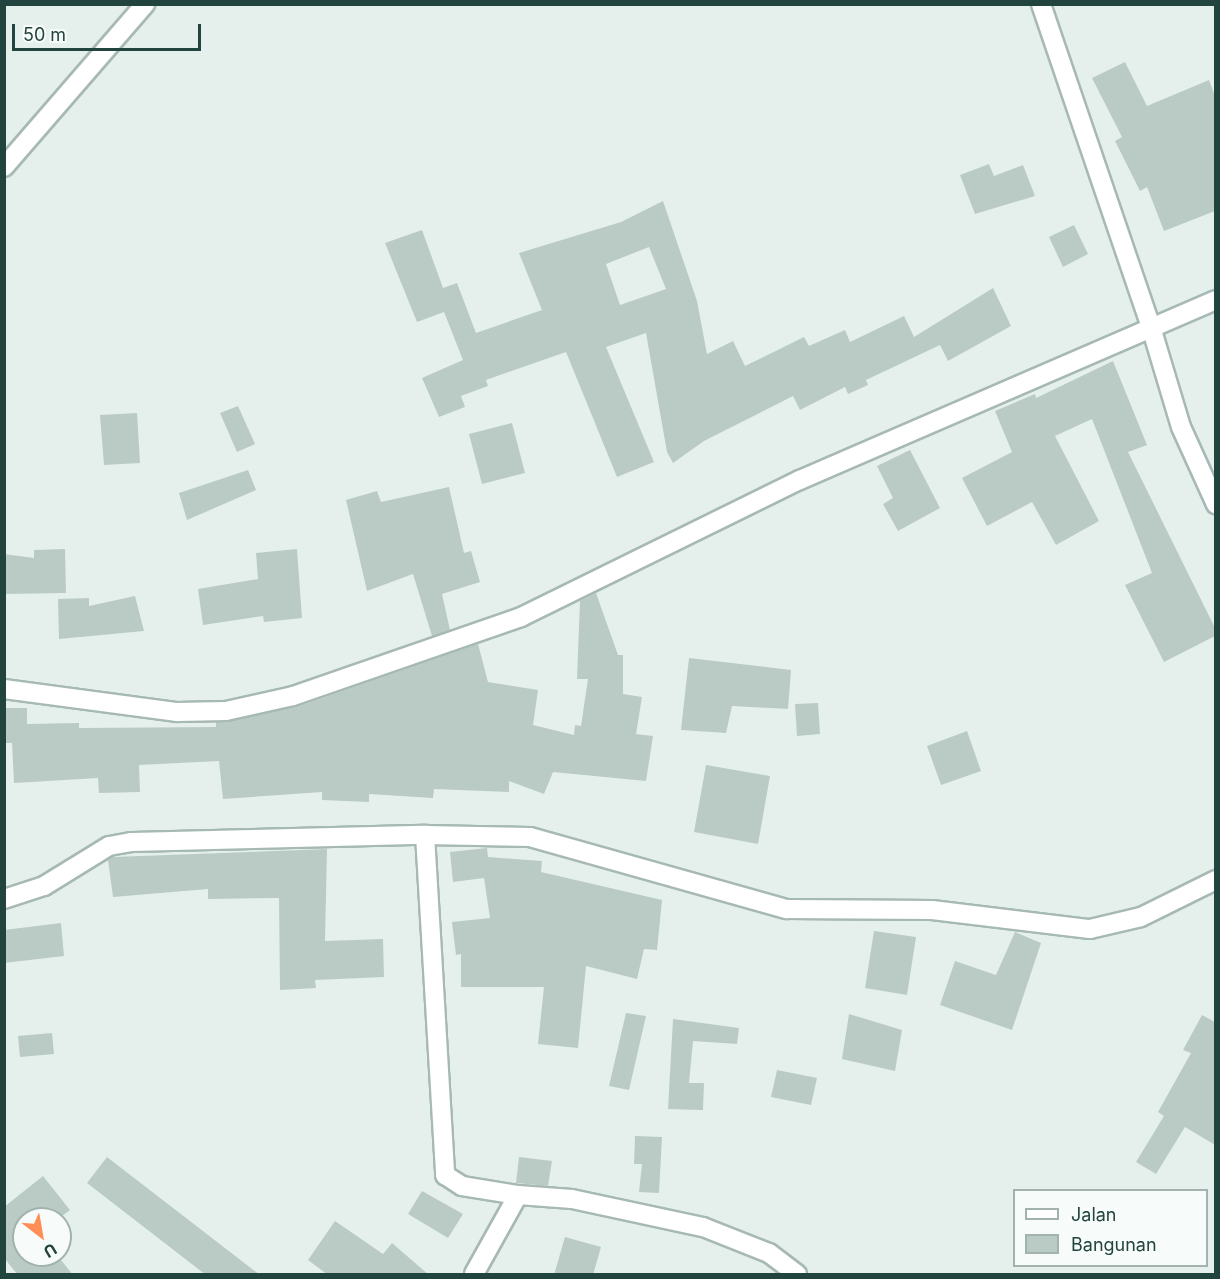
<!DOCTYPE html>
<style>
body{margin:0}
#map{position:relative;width:1220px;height:1279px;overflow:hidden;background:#e5f0ec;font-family:Inter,sans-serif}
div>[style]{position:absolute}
.building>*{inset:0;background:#bacbc5}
.roads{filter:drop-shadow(2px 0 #a7b9b4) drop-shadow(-2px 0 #a7b9b4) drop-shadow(0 2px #a7b9b4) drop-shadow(0 -2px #a7b9b4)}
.minor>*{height:18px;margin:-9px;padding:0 9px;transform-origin:9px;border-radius:9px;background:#fff}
.tertiary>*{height:18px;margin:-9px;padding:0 9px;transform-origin:9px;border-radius:9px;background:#fff}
span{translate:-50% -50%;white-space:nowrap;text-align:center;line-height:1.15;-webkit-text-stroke:5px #f7fbf9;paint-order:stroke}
.frame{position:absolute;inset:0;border:6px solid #22443e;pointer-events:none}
.legend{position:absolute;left:1013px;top:1189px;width:195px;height:78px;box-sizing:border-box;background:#f7fbf9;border:2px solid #a2b2ae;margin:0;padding:8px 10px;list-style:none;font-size:18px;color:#22443e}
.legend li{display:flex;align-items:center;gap:12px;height:30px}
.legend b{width:30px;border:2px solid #a2b2ae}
.north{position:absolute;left:12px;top:1207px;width:60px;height:60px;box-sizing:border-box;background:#f7fbf9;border:2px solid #a2b2ae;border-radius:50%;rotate:149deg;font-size:16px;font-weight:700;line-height:24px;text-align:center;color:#22443e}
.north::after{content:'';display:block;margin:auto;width:21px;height:27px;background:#fe8e55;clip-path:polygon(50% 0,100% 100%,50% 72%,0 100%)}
.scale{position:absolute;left:12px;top:24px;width:189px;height:27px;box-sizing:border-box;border:3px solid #22443e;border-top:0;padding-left:8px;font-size:18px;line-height:21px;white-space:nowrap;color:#22443e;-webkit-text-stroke:4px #f7fbf9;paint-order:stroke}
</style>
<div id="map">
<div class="building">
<div style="clip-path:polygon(1125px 62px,1147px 106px,1209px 80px,1215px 96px,1215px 211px,1164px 231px,1147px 187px,1140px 191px,1115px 141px,1122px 137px,1092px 78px)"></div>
<div style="clip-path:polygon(989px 164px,994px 176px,1023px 165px,1035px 196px,975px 214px,960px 175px)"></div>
<div style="clip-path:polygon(evenodd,663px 201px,697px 301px,707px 354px,733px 341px,745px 366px,804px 337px,809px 346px,845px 330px,850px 342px,904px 316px,914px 337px,993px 288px,1011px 326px,948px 361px,940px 345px,866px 380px,868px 385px,848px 394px,845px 387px,800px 410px,793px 396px,704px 441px,673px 463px,667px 452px,646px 333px,606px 347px,654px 462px,617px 477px,566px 352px,486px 380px,488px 386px,461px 396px,465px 407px,439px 417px,422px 378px,463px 360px,444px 312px,417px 322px,385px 243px,422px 230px,443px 288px,457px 283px,476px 333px,542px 310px,519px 253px,621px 222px,663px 201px,649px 247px,666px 289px,620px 305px,606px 264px,649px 247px)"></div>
<div style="clip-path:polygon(1074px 225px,1088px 254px,1063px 267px,1049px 237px)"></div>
<div style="clip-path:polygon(1113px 361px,1147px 445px,1128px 452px,1215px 628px,1215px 636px,1164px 662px,1125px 585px,1152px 573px,1092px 419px,1055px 436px,1099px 521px,1056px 545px,1032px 502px,987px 526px,962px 478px,1012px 452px,995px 411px,1035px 394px,1036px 398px)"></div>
<div style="clip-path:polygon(238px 406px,255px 444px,237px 452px,220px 413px)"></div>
<div style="clip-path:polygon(137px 413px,140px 463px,104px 465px,100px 415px)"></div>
<div style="clip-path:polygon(512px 423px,525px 473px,482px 484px,469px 434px)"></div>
<div style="clip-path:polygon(910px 450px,940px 508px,898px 531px,883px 504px,893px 498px,877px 466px)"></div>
<div style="clip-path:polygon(248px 470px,256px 490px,187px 520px,179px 493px)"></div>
<div style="clip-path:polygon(449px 487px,464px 553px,471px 551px,480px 582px,442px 594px,450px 630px,432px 636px,413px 574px,367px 591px,346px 500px,377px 491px,381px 502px)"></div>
<div style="clip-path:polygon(65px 549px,66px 593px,4px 594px,4px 554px,34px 558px,34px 550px)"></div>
<div style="clip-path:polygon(297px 549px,302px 618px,264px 622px,263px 616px,203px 625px,198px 589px,258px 579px,256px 553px)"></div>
<div style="clip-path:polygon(596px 593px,618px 655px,623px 655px,623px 694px,642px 697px,636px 734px,653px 736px,646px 781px,553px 772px,544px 794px,509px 781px,509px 792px,434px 789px,433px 798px,369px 794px,369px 802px,322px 800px,322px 792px,223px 799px,219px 761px,139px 765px,140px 792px,99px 793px,98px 778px,14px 783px,12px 743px,4px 743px,4px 708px,27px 708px,27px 724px,79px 723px,79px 728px,216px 727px,216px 722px,297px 707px,478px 644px,488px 682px,538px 690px,533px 725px,574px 735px,575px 725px,581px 726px,588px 679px,577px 679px,580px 601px)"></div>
<div style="clip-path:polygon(135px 596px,144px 631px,59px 639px,58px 599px,89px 598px,89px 606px)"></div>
<div style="clip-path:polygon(689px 658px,791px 670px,788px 709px,732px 706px,726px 733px,681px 730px)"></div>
<div style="clip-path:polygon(818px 703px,820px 734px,797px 736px,795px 704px)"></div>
<div style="clip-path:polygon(967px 731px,981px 771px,941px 785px,927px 746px)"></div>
<div style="clip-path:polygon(706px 765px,770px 776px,758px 844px,694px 832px)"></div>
<div style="clip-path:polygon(487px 848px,488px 857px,542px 861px,541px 872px,662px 900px,657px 950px,644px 949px,637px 979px,586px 966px,578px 1048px,538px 1044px,544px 987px,461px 987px,461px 954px,456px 955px,452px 922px,490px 918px,484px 878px,453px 882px,450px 852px)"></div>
<div style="clip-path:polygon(327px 849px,325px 941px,383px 939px,384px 977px,315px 980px,316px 988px,280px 990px,279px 898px,208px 899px,208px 889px,113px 897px,108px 860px,113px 857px)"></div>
<div style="clip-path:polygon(61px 923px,64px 956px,4px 963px,4px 930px)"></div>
<div style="clip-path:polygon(874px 931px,916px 937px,907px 995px,865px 988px)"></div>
<div style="clip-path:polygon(1015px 932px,1041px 943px,1012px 1030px,940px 1005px,955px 961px,996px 975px)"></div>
<div style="clip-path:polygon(626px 1013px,646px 1016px,629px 1090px,609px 1086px)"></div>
<div style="clip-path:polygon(849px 1014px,902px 1030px,895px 1071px,842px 1059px)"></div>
<div style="clip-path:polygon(1202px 1015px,1215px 1022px,1215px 1145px,1185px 1127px,1156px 1174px,1136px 1162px,1164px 1116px,1158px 1112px,1191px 1053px,1183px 1050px)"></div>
<div style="clip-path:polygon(673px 1019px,739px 1028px,737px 1044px,693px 1041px,689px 1083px,704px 1083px,703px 1110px,668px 1109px)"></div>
<div style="clip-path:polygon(52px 1033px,54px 1054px,20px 1057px,18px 1036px)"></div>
<div style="clip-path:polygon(777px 1070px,817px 1078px,811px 1105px,771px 1097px)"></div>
<div style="clip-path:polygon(635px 1136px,662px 1137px,659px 1193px,639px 1192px,642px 1164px,634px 1164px)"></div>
<div style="clip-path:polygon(107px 1157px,260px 1275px,206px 1275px,87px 1183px)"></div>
<div style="clip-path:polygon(519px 1157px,552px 1161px,548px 1186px,516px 1183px)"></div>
<div style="clip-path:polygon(43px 1176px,70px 1210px,58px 1219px,24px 1219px,24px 1255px,57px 1255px,73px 1275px,18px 1275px,4px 1258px,4px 1207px)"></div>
<div style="clip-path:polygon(422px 1191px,463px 1214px,448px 1238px,408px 1214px)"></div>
<div style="clip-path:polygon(335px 1221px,383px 1254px,392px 1243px,429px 1275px,328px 1275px,308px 1260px)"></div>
<div style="clip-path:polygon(565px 1237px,601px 1247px,593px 1275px,554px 1275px)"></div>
</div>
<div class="roads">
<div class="minor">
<div style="left:4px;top:167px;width:216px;rotate:-49.1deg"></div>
<div style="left:1151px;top:327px;width:104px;rotate:73.3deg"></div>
<div style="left:1181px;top:427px;width:85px;rotate:65.6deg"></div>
<div style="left:425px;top:835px;width:105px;rotate:1.1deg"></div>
<div style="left:530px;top:837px;width:267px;rotate:15.7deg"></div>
<div style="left:787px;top:909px;width:145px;rotate:0.4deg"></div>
<div style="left:932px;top:910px;width:159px;rotate:6.9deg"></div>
<div style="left:1090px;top:929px;width:52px;rotate:-13.2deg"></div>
<div style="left:1141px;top:917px;width:84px;rotate:-26.3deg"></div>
<div style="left:4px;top:899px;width:42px;rotate:-18deg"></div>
<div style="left:44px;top:886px;width:76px;rotate:-31.6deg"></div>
<div style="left:109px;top:846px;width:22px;rotate:-10deg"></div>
<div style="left:131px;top:842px;width:294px;rotate:-1.4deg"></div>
<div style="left:425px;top:835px;width:341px;rotate:86.6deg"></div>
<div style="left:445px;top:1175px;width:20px;rotate:33deg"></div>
<div style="left:462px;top:1186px;width:57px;rotate:9.1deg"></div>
<div style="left:474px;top:1274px;width:90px;rotate:-60.9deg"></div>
<div style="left:518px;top:1195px;width:54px;rotate:4.2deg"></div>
<div style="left:572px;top:1199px;width:134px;rotate:12.1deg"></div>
<div style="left:703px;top:1227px;width:71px;rotate:21.5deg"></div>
<div style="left:769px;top:1253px;width:35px;rotate:37deg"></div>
</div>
<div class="tertiary">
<div style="left:1041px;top:4px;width:341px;rotate:71.2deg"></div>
<div style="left:4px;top:689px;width:175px;rotate:7.6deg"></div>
<div style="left:177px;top:712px;width:49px;rotate:-1.2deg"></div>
<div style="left:226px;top:711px;width:69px;rotate:-12.6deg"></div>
<div style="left:293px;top:696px;width:241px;rotate:-19.1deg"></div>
<div style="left:521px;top:617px;width:311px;rotate:-26.2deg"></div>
<div style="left:800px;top:480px;width:453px;rotate:-23.4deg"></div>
</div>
</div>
<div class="frame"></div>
<ul class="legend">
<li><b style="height:8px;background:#fff"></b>Jalan</li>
<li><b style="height:16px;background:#bacbc5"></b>Bangunan</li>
</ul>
<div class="north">U</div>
<div class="scale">50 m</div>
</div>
